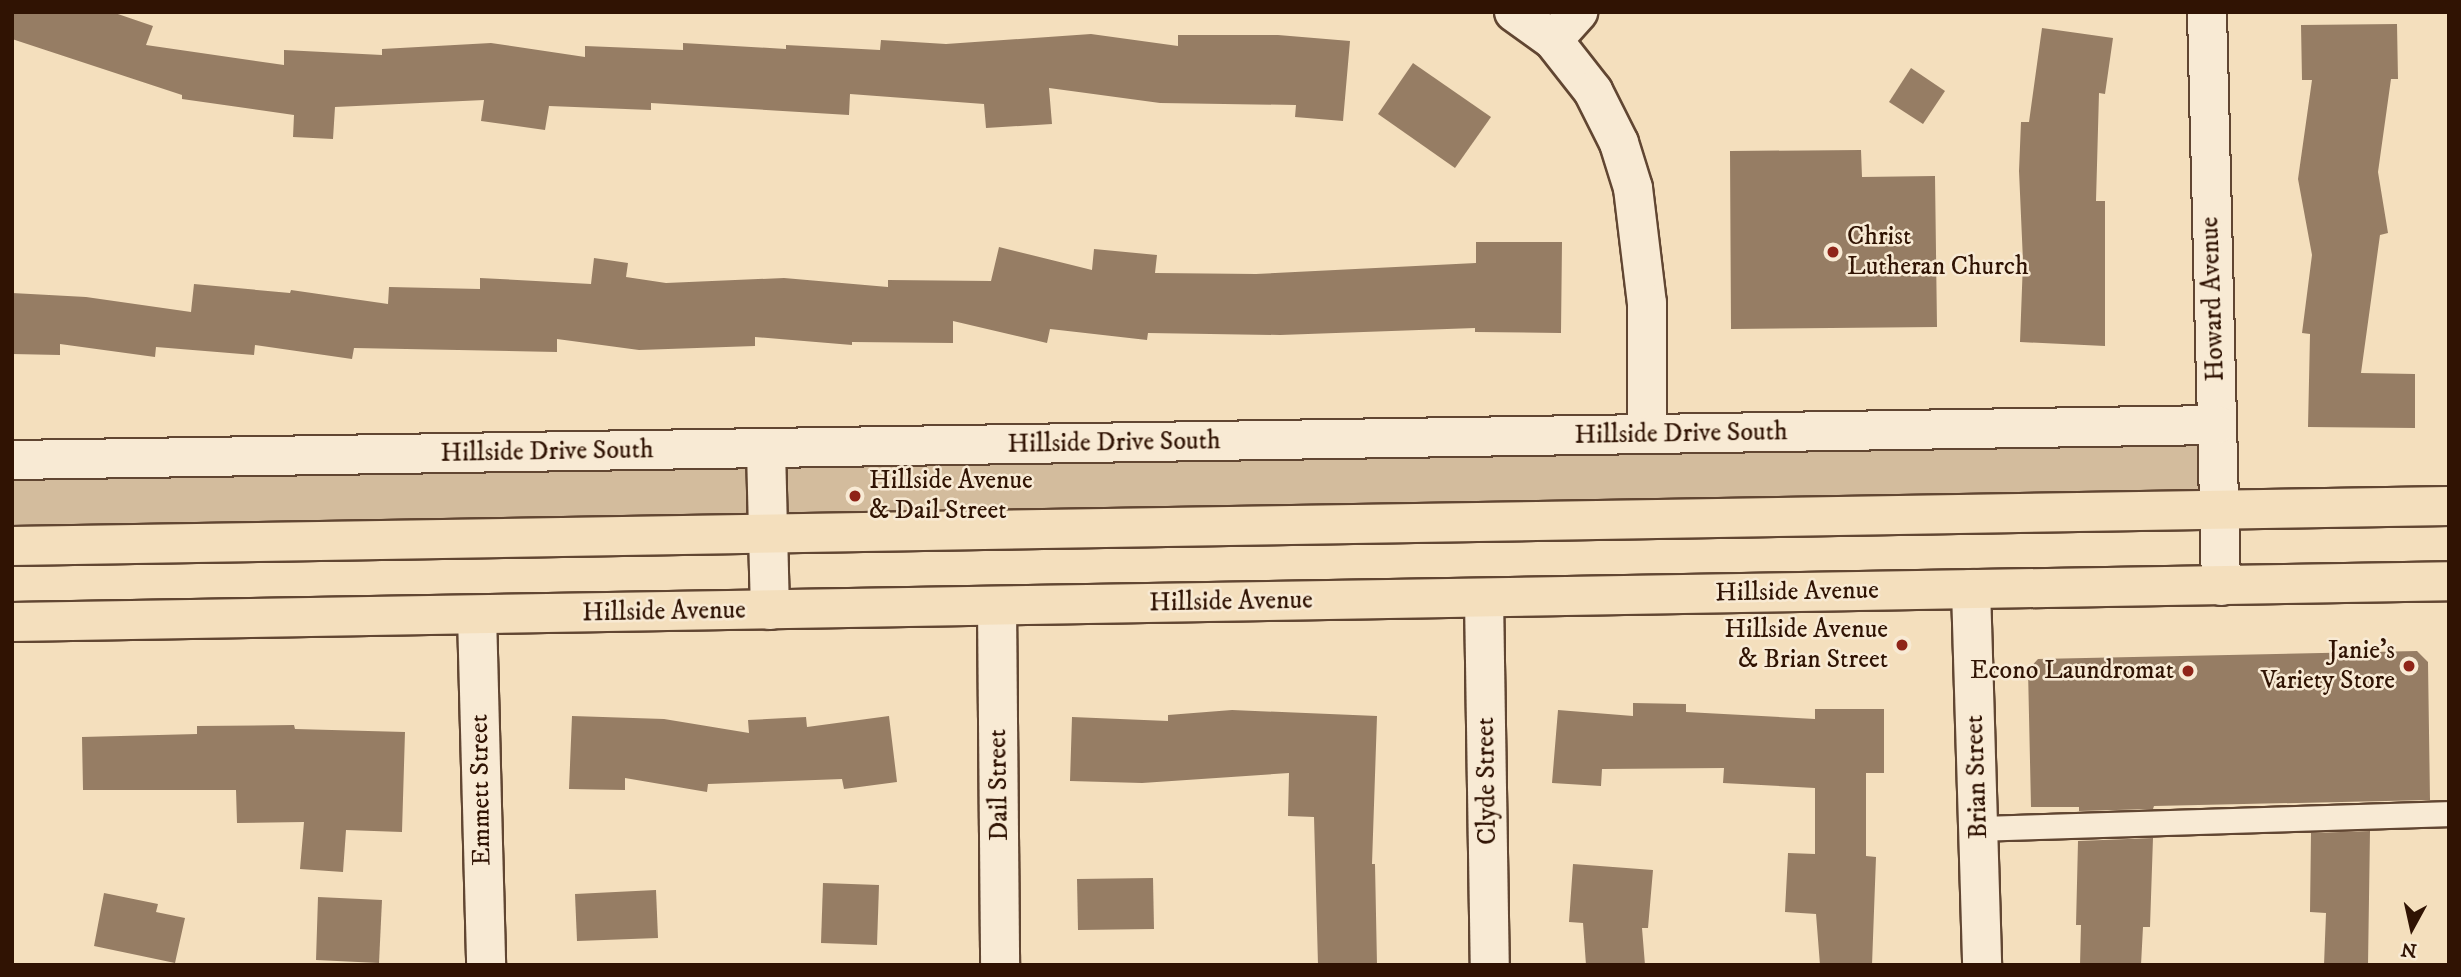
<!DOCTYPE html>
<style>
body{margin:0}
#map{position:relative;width:2461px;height:977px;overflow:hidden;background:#f4dfbd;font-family:"IM FELL DW Pica",serif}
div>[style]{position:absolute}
.green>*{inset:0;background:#d3bc9d}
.building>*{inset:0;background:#967d64}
.roads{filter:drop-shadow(2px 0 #614632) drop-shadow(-2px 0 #614632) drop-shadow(0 2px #614632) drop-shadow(0 -2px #614632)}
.lane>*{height:24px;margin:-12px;padding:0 12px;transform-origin:12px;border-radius:12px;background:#f8ead4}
.street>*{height:38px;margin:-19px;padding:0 19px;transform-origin:19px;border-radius:19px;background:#f8ead4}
.primary>*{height:38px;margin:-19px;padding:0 19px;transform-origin:19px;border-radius:19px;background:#f4dfbd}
.dots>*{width:19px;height:19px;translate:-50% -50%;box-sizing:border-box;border:4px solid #f8ead4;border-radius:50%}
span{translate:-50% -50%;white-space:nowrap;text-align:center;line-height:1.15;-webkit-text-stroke:5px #f8ead4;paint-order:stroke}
.poi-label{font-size:26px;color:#301303}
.left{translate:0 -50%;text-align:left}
.right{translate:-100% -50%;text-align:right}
.street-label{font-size:26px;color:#301303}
.frame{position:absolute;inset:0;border:14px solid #301303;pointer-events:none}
.north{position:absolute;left:2377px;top:893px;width:70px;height:70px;-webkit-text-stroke:5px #f8ead4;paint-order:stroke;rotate:188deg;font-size:19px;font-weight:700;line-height:28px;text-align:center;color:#301303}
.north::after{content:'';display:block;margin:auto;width:24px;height:32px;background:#301303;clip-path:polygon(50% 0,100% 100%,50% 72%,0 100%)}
</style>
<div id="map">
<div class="green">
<div style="clip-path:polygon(2216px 425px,2220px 508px,12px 546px,12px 460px)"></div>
</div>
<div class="building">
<div style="clip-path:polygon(12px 12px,112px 12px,153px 26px,146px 45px,284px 65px,284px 50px,382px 55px,382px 49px,491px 43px,585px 57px,585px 46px,683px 50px,683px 43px,786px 49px,786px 45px,880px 50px,881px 40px,946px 44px,1091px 34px,1178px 46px,1178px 35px,1278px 35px,1350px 41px,1343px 121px,1295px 117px,1296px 105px,1160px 103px,1049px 88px,1052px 124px,986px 128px,984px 104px,850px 94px,849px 115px,651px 103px,651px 110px,549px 106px,545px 130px,481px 121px,484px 100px,335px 107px,333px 139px,293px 137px,294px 115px,182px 99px,182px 95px,12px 39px)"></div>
<div style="clip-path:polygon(2397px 24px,2398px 79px,2391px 79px,2378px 172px,2388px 233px,2380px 235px,2361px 373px,2415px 374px,2415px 428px,2308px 427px,2310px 334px,2302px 333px,2312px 255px,2298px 179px,2312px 80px,2302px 80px,2301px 25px)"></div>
<div style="clip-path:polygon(2042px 28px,2113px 38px,2105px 94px,2099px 93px,2096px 201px,2105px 201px,2105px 346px,2020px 342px,2023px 261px,2019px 171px,2021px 122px,2029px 122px)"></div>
<div style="clip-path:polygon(1413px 63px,1491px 117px,1455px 168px,1378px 114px)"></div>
<div style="clip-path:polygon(1911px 68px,1945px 91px,1923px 124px,1889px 102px)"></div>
<div style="clip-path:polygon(1861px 150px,1862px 177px,1935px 176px,1937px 327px,1731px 329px,1730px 151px)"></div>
<div style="clip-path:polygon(1476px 242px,1562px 242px,1561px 333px,1475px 332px,1475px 328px,1280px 335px,1148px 333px,1147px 340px,1050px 329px,1047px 343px,953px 321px,953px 343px,852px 342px,852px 345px,755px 337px,755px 346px,639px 350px,557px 339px,557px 352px,354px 348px,352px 359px,255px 345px,254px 355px,156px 347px,155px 357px,60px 344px,60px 355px,12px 354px,12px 293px,86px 297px,191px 312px,194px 284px,290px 293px,291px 290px,388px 304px,389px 287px,480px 289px,480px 278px,591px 284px,594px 258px,628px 263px,626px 277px,666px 283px,784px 278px,888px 287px,888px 280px,991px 281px,999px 247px,1092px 270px,1094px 249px,1157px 255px,1155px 273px,1256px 274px,1476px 263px)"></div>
<div style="clip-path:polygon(2417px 651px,2428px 662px,2430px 800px,2154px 806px,2153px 809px,2079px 811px,2079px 807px,2031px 807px,2028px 670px,2038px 659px)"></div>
<div style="clip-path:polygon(1633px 703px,1686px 704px,1686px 712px,1815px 719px,1815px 709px,1884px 709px,1884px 773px,1866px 773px,1866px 856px,1876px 857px,1872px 965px,1820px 965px,1816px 914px,1785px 912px,1788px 853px,1815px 854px,1815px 788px,1723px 783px,1724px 768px,1602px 769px,1601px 786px,1552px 783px,1558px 710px,1633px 716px)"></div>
<div style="clip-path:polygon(1232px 710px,1377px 716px,1372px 864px,1375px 864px,1377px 965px,1318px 965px,1314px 817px,1288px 816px,1289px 773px,1142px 783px,1070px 781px,1072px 717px,1168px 721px,1168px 715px)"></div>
<div style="clip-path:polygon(572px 716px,664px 719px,749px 733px,748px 720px,806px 717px,807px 727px,889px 716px,897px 782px,844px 789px,842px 779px,708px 784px,707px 792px,625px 778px,625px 790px,569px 789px)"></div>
<div style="clip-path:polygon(294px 725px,295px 729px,405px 732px,402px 832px,346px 830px,343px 872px,300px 869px,304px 822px,237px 823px,236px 790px,83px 790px,82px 737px,197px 734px,197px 726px)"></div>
<div style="clip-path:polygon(2370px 831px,2368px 965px,2324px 965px,2326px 913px,2310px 912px,2311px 833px)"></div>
<div style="clip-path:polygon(2153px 838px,2150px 927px,2143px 927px,2141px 965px,2080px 965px,2081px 925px,2076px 925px,2078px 841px)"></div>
<div style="clip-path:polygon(1573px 864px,1653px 870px,1648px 928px,1642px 928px,1645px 965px,1586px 965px,1583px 923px,1569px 922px)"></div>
<div style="clip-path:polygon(1153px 878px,1154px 929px,1078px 930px,1077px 879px)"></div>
<div style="clip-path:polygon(823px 883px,879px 885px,877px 945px,821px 943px)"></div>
<div style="clip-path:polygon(656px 890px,658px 938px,577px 941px,575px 894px)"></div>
<div style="clip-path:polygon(104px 893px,158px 904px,156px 912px,185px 918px,175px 963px,94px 946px)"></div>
<div style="clip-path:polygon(318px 897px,382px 900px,379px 963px,316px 960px)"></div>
</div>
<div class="roads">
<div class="lane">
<div style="left:1979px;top:829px;width:470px;rotate:-1.8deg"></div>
</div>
<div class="street">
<div style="left:1514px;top:12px;width:48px;rotate:35.7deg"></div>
<div style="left:1553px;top:40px;width:65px;rotate:51.9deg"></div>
<div style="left:1593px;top:91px;width:58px;rotate:63.4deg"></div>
<div style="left:1619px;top:143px;width:47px;rotate:72.7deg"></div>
<div style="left:1633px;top:188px;width:116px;rotate:83.1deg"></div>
<div style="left:1647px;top:303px;width:131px;rotate:90deg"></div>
<div style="left:2207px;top:12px;width:574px;rotate:88.6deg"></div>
<div style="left:1553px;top:40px;width:38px;rotate:-48deg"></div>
<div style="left:766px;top:449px;width:161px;rotate:88.6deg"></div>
<div style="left:12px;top:460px;width:2204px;rotate:-0.91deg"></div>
<div style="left:1971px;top:589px;width:376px;rotate:88.3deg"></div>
<div style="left:1484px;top:598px;width:367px;rotate:89.1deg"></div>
<div style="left:997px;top:606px;width:359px;rotate:89.5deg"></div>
<div style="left:477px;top:615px;width:350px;rotate:88.5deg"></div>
</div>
<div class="primary">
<div style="left:12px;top:546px;width:2437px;rotate:-0.94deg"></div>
<div style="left:12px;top:622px;width:2437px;rotate:-0.96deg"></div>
</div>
</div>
<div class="dots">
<div style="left:1833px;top:252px;background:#8f2418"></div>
<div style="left:855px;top:496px;background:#8f2418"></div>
<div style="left:1902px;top:645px;background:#8f2418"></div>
<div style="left:2409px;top:666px;background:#8f2418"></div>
<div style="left:2188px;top:671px;background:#8f2418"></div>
</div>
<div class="poi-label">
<span class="left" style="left:1847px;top:252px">Christ<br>Lutheran Church</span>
<span class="left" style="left:869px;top:496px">Hillside Avenue<br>&amp; Dail Street</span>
<span class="right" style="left:1888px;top:645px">Hillside Avenue<br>&amp; Brian Street</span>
<span class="right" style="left:2395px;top:666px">Janie's<br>Variety Store</span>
<span class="right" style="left:2174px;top:671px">Econo Laundromat</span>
</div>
<div class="street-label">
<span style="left:2213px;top:299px;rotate:-92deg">Howard Avenue</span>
<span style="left:1681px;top:434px;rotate:-1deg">Hillside Drive South</span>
<span style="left:1114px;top:443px;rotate:-1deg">Hillside Drive South</span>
<span style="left:547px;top:452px;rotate:-1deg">Hillside Drive South</span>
<span style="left:1797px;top:592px;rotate:-1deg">Hillside Avenue</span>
<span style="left:1231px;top:602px;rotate:-1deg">Hillside Avenue</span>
<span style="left:664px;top:612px;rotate:-1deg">Hillside Avenue</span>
<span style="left:1977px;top:777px;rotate:-92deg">Brian Street</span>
<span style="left:1487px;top:781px;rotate:-91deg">Clyde Street</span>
<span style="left:999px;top:785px;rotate:-91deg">Dail Street</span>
<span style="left:481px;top:790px;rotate:-91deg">Emmett Street</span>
</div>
<div class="frame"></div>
<div class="north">N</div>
</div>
